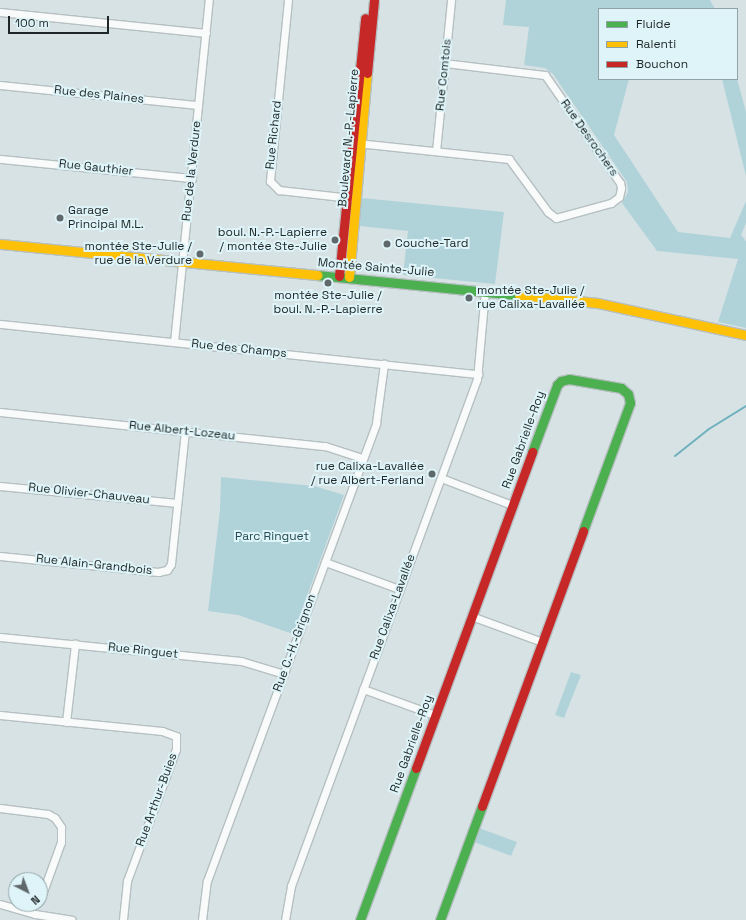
<!DOCTYPE html>
<meta charset="utf-8">
<style>
body{margin:0}
#map{position:relative;width:746px;height:920px;overflow:hidden;background:#d7e2e5;font-family:"Space Grotesk",sans-serif}
div>[style]{position:absolute}
.green>*{inset:0;background:#b0d3d9}
.stream>*{height:2px;margin:-1px;padding:0 1px;transform-origin:1px;border-radius:1px;background:#6fb1bd}
.roads{filter:drop-shadow(1px 0 #b6bfc1) drop-shadow(-1px 0 #b6bfc1) drop-shadow(0 1px #b6bfc1) drop-shadow(0 -1px #b6bfc1)}
.street>*{height:7px;margin:-3.5px;padding:0 3.5px;transform-origin:3.5px;border-radius:3.5px;background:#f9fbfb}
.fast>*{height:9px;margin:-4.5px;padding:0 4.5px;transform-origin:4.5px;border-radius:4.5px;background:#4caf50}
.slow>*{height:9px;margin:-4.5px;padding:0 4.5px;transform-origin:4.5px;border-radius:4.5px;background:#ffc107}
.jam>*{height:9px;margin:-4.5px;padding:0 4.5px;transform-origin:4.5px;border-radius:4.5px;background:#c62828}
.dots>*{width:11px;height:11px;translate:-50% -50%;box-sizing:border-box;border:2px solid #def4f8;border-radius:50%}
span{translate:-50% -50%;white-space:nowrap;text-align:center;line-height:1.15;-webkit-text-stroke:4px #def4f8;paint-order:stroke}
.street-label{font-size:12px;color:#1e2627}
.poi-label{font-size:12px;color:#1e2627}
.left{translate:0 -50%;text-align:left}
.right{translate:-100% -50%;text-align:right}
.park-label{font-size:12px;color:#224a51}
.legend{position:absolute;left:598px;top:8px;width:140px;height:72px;box-sizing:border-box;background:#def4f8;border:1px solid #91a2a4;margin:0;padding:5px 7px;list-style:none;font-size:12px;color:#1e2627}
.legend li{display:flex;align-items:center;gap:8px;height:20px}
.legend b{width:20px;border:1px solid #91a2a4}
.north{position:absolute;left:8px;top:872px;width:40px;height:40px;box-sizing:border-box;background:#def4f8;border:1px solid #91a2a4;border-radius:50%;rotate:138deg;font-size:11px;font-weight:700;line-height:16px;text-align:center;color:#1e2627}
.north::after{content:'';display:block;margin:auto;width:14px;height:18px;background:#5f686a;clip-path:polygon(50% 0,100% 100%,50% 72%,0 100%)}
.scale{position:absolute;left:8px;top:16px;width:101px;height:18px;box-sizing:border-box;border:2px solid #1e2627;border-top:0;padding-left:5px;font-size:12px;line-height:14px;white-space:nowrap;color:#1e2627;-webkit-text-stroke:3px #def4f8;paint-order:stroke}
</style>
<div id="map">
<div class="green">
<div style="clip-path:polygon(506px 0,710px 0,715px 9px,599px 9px,599px 79px,629px 79px,614px 135px,678px 232px,730px 238px,746px 201px,746px 223px,741px 235px,746px 241px,746px 328px,718px 322px,738px 259px,657px 251px,622px 203px,628px 192px,627px 182px,553px 74px,545px 68px,524px 65px,529px 27px,503px 25px)"></div>
<div style="clip-path:polygon(722px 79px,737px 79px,746px 112px,746px 176px)"></div>
<div style="clip-path:polygon(362px 198px,504px 212px,495px 284px,403px 275px,408px 231px,359px 226px)"></div>
<div style="clip-path:polygon(221px 477px,314px 486px,344px 495px,293px 634px,238px 615px,208px 611px,220px 510px)"></div>
<div style="clip-path:polygon(571px 672px,581px 675px,564px 718px,555px 715px)"></div>
<div style="clip-path:polygon(479px 828px,517px 842px,511px 856px,474px 842px)"></div>
</div>
<div class="stream">
<div style="left:675px;top:456px;width:43px;rotate:-38.5deg"></div>
<div style="left:709px;top:429px;width:44px;rotate:-31.9deg"></div>
</div>
<div class="roads">
<div class="street">
<div style="left:288px;top:0;width:182px;rotate:95.7deg"></div>
<div style="left:270px;top:181px;width:13px;rotate:45deg"></div>
<div style="left:279px;top:190px;width:72px;rotate:6.3deg"></div>
<div style="left:0;top:12px;width:207px;rotate:5.8deg"></div>
<div style="left:0;top:85px;width:199px;rotate:5.8deg"></div>
<div style="left:357px;top:143px;width:153px;rotate:6deg"></div>
<div style="left:509px;top:159px;width:66px;rotate:53.7deg"></div>
<div style="left:548px;top:212px;width:10px;rotate:37deg"></div>
<div style="left:556px;top:218px;width:57px;rotate:-15.3deg"></div>
<div style="left:611px;top:203px;width:10px;rotate:-37deg"></div>
<div style="left:619px;top:197px;width:9px;rotate:-77deg"></div>
<div style="left:621px;top:188px;width:5px;rotate:-101deg"></div>
<div style="left:620px;top:183px;width:131px;rotate:-124.8deg"></div>
<div style="left:545px;top:75px;width:101px;rotate:-173.2deg"></div>
<div style="left:436px;top:151px;width:152px;rotate:-84.3deg"></div>
<div style="left:0;top:159px;width:193px;rotate:5.7deg"></div>
<div style="left:0;top:324px;width:481px;rotate:6deg"></div>
<div style="left:174px;top:342px;width:344px;rotate:-84.2deg"></div>
<div style="left:0;top:412px;width:327px;rotate:6deg"></div>
<div style="left:325px;top:446px;width:40px;rotate:18deg"></div>
<div style="left:441px;top:478px;width:76px;rotate:20.8deg"></div>
<div style="left:0;top:486px;width:178px;rotate:5.5deg"></div>
<div style="left:0;top:556px;width:159px;rotate:5.8deg"></div>
<div style="left:158px;top:572px;width:9px;rotate:-13deg"></div>
<div style="left:167px;top:570px;width:7px;rotate:-56deg"></div>
<div style="left:171px;top:564px;width:134px;rotate:-84deg"></div>
<div style="left:325px;top:562px;width:79px;rotate:20deg"></div>
<div style="left:471px;top:616px;width:76px;rotate:20.1deg"></div>
<div style="left:0;top:637px;width:242px;rotate:5.7deg"></div>
<div style="left:241px;top:661px;width:45px;rotate:16.8deg"></div>
<div style="left:363px;top:689px;width:77px;rotate:19.9deg"></div>
<div style="left:0;top:715px;width:163px;rotate:5.6deg"></div>
<div style="left:162px;top:731px;width:15px;rotate:20deg"></div>
<div style="left:176px;top:736px;width:13px;rotate:90deg"></div>
<div style="left:176px;top:749px;width:141px;rotate:110.4deg"></div>
<div style="left:127px;top:881px;width:39px;rotate:96deg"></div>
<div style="left:66px;top:722px;width:79px;rotate:-83.4deg"></div>
<div style="left:0;top:808px;width:48px;rotate:7.1deg"></div>
<div style="left:48px;top:814px;width:8px;rotate:30deg"></div>
<div style="left:55px;top:818px;width:11px;rotate:56deg"></div>
<div style="left:61px;top:827px;width:15px;rotate:90deg"></div>
<div style="left:61px;top:842px;width:62px;rotate:109.9deg"></div>
<div style="left:0;top:904px;width:36px;rotate:16deg"></div>
<div style="left:35px;top:914px;width:37px;rotate:9deg"></div>
<div style="left:202px;top:920px;width:39px;rotate:-83deg"></div>
<div style="left:207px;top:881px;width:488px;rotate:-69.7deg"></div>
<div style="left:376px;top:423px;width:60px;rotate:-82.3deg"></div>
<div style="left:285px;top:920px;width:35px;rotate:-80deg"></div>
<div style="left:291px;top:886px;width:540px;rotate:-69.85deg"></div>
<div style="left:477px;top:379px;width:88px;rotate:-84.8deg"></div>
</div>
<div class="fast">
<div style="left:317px;top:275px;width:203px;rotate:5.7deg"></div>
<div style="left:532px;top:452px;width:72px;rotate:-69.5deg"></div>
<div style="left:557px;top:385px;width:6px;rotate:-45deg"></div>
<div style="left:561px;top:381px;width:8px;rotate:-14deg"></div>
<div style="left:569px;top:379px;width:53px;rotate:9.8deg"></div>
<div style="left:621px;top:388px;width:9px;rotate:41deg"></div>
<div style="left:628px;top:394px;width:9px;rotate:77deg"></div>
<div style="left:630px;top:403px;width:136px;rotate:110.2deg"></div>
<div style="left:360px;top:920px;width:162px;rotate:-69.8deg"></div>
<div style="left:440px;top:920px;width:121px;rotate:-69.8deg"></div>
</div>
<div class="slow">
<div style="left:0;top:244px;width:319px;rotate:5.6deg"></div>
<div style="left:349px;top:277px;width:205px;rotate:-85deg"></div>
<div style="left:519px;top:295px;width:79px;rotate:5.8deg"></div>
<div style="left:598px;top:303px;width:151px;rotate:12.2deg"></div>
</div>
<div class="jam">
<div style="left:367px;top:73px;width:73px;rotate:-84.5deg"></div>
<div style="left:339px;top:276px;width:259px;rotate:-84.2deg"></div>
<div style="left:416px;top:768px;width:337px;rotate:-69.8deg"></div>
<div style="left:482px;top:806px;width:293px;rotate:-69.8deg"></div>
</div>
</div>
<div class="dots">
<div style="left:60px;top:218px;background:#5f686a"></div>
<div style="left:335px;top:240px;background:#5f686a"></div>
<div style="left:387px;top:244px;background:#5f686a"></div>
<div style="left:200px;top:254px;background:#5f686a"></div>
<div style="left:328px;top:283px;background:#5f686a"></div>
<div style="left:469px;top:298px;background:#5f686a"></div>
<div style="left:432px;top:474px;background:#5f686a"></div>
</div>
<div class="street-label">
<span style="left:444px;top:75px;rotate:-84deg">Rue Comtois</span>
<span style="left:99px;top:95px;rotate:6deg">Rue des Plaines</span>
<span style="left:274px;top:135px;rotate:-84deg">Rue Richard</span>
<span style="left:349px;top:138px;rotate:-85deg">Boulevard N.-P.-Lapierre</span>
<span style="left:589px;top:138px;rotate:55deg">Rue Desrochers</span>
<span style="left:96px;top:168px;rotate:6deg">Rue Gauthier</span>
<span style="left:192px;top:171px;rotate:-84deg">Rue de la Verdure</span>
<span style="left:376px;top:268px;rotate:5deg">Montée Sainte-Julie</span>
<span style="left:239px;top:349px;rotate:6deg">Rue des Champs</span>
<span style="left:182px;top:431px;rotate:6deg">Rue Albert-Lozeau</span>
<span style="left:524px;top:440px;rotate:-70deg">Rue Gabrielle-Roy</span>
<span style="left:89px;top:494px;rotate:6deg">Rue Olivier-Chauveau</span>
<span style="left:94px;top:565px;rotate:6deg">Rue Alain-Grandbois</span>
<span style="left:393px;top:607px;rotate:-70deg">Rue Calixa-Lavallée</span>
<span style="left:295px;top:643px;rotate:-70deg">Rue C.-H.-Grignon</span>
<span style="left:143px;top:651px;rotate:6deg">Rue Ringuet</span>
<span style="left:412px;top:744px;rotate:-70deg">Rue Gabrielle-Roy</span>
<span style="left:157px;top:800px;rotate:-70deg">Rue Arthur-Buies</span>
</div>
<div class="poi-label">
<span class="left" style="left:68px;top:218px">Garage<br>Principal M.L.</span>
<span class="right" style="left:327px;top:240px">boul. N.-P.-Lapierre<br>/ montée Ste-Julie</span>
<span class="left" style="left:395px;top:244px">Couche-Tard</span>
<span class="right" style="left:192px;top:254px">montée Ste-Julie /<br>rue de la Verdure</span>
<span class="left" style="left:477px;top:298px">montée Ste-Julie /<br>rue Calixa-Lavallée</span>
<span style="left:328px;top:303px">montée Ste-Julie /<br>boul. N.-P.-Lapierre</span>
<span class="right" style="left:424px;top:474px">rue Calixa-Lavallée<br>/ rue Albert-Ferland</span>
</div>
<div class="park-label">
<span style="left:272px;top:537px">Parc Ringuet</span>
</div>
<ul class="legend">
<li><b style="height:5px;background:#4caf50"></b>Fluide</li>
<li><b style="height:5px;background:#ffc107"></b>Ralenti</li>
<li><b style="height:5px;background:#c62828"></b>Bouchon</li>
</ul>
<div class="north">N</div>
<div class="scale">100 m</div>
</div>
